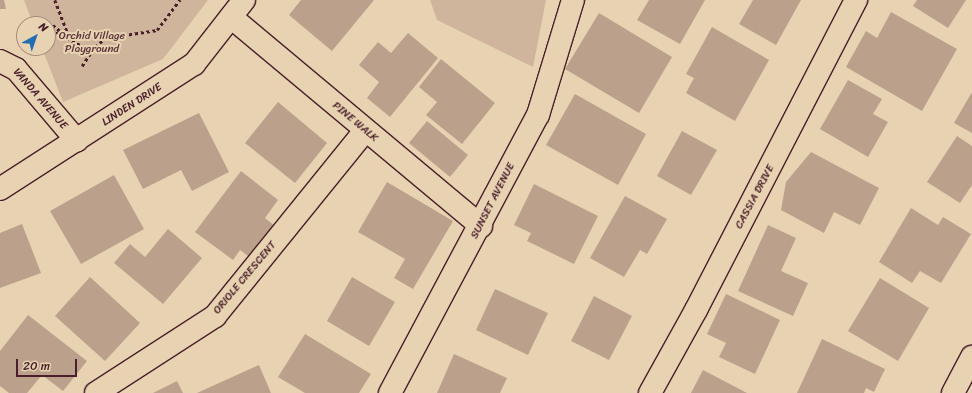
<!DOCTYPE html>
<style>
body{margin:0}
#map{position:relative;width:972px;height:393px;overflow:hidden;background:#e7d3b1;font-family:Sriracha,sans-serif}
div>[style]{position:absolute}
.green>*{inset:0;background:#ceb59b}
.building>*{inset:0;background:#bba18c}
.path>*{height:2.5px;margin-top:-1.25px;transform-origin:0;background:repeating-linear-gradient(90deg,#4a1f2b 0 3px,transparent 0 6px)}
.roads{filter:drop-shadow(1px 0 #4a1f2b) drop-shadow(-1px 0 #4a1f2b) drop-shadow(0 1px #4a1f2b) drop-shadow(0 -1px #4a1f2b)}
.street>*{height:22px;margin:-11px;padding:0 11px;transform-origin:11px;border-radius:11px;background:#e7d3b1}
span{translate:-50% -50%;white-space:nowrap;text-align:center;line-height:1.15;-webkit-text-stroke:4px #e7d3b1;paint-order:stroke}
.park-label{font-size:11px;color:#5e363c}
.street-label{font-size:11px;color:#4a1f2b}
.north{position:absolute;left:16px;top:16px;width:40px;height:40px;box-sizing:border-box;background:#e7d3b1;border:1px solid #a88b7b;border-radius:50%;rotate:40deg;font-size:11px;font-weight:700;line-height:16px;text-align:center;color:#4a1f2b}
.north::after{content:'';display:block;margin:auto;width:14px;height:18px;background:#1f6fb2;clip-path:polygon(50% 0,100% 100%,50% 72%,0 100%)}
.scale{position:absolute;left:16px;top:359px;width:61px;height:18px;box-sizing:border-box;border:2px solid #4a1f2b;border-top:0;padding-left:5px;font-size:12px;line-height:14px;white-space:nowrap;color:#4a1f2b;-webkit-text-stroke:3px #e7d3b1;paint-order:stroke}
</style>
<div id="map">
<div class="green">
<div style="clip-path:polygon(24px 0,208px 0,163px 59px,63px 102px,42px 48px,48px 48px,48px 24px,33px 24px)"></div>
<div style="clip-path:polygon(430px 0,546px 0,533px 67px,437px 20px)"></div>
</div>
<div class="building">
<div style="clip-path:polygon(0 0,4px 0,6px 9px,0 9px)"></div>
<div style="clip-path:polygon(301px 0,374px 0,332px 51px,289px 15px)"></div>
<div style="clip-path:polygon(649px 0,705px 0,680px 44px,637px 20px)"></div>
<div style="clip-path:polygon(753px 0,801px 0,776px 45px,739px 24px)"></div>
<div style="clip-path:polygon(917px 0,966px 0,948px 28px,913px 6px)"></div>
<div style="clip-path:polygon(891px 12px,957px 49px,922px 111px,846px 67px,866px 31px,877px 38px)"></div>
<div style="clip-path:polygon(599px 13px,672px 57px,639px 113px,565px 69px)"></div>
<div style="clip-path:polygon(712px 27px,769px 60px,735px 121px,686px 93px,694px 78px,686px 74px)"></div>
<div style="clip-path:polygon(408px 33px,438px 58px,390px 117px,367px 98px,379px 82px,359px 65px,378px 42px,391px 53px)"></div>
<div style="clip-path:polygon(441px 59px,495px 103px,462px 144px,426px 115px,437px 102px,419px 87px)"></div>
<div style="clip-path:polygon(848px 80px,882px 99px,873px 114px,888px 122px,868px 157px,820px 129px)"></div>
<div style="clip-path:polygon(972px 92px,972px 133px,954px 123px)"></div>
<div style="clip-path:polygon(575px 94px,646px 134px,618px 185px,546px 145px)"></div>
<div style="clip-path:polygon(278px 102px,327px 143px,295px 183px,245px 143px)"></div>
<div style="clip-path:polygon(199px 113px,229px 172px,192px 191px,181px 170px,143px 189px,123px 150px)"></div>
<div style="clip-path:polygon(427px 121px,468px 155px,450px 177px,409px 143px)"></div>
<div style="clip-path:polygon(682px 131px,717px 150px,691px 195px,657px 176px)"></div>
<div style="clip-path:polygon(957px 136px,972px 146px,972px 185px,960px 203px,927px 182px)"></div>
<div style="clip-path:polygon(811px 152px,879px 188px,860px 225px,834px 212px,824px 233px,781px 210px,786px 182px)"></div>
<div style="clip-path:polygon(241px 171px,278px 200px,265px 218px,276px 227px,252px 259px,240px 250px,233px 260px,195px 232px)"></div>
<div style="clip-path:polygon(114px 175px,144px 229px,81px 264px,50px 211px)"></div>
<div style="clip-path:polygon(387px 182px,453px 221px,413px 289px,394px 278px,405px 259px,358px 232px)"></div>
<div style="clip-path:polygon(534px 184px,598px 216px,574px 264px,527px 241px,531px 233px,514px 225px)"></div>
<div style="clip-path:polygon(625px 196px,667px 219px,647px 254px,640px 250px,624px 277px,590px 258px)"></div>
<div style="clip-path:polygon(911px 208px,938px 225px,943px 217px,971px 234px,941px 283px,920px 271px,912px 283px,879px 262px)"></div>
<div style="clip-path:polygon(22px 224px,41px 273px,0 288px,0 233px)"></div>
<div style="clip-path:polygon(768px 225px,796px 238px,781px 271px,808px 283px,793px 316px,738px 291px)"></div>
<div style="clip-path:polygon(168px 229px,202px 258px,163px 304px,114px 263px,130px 244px,145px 257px)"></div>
<div style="clip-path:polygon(90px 277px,140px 323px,105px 361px,55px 316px)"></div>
<div style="clip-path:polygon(352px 277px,395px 302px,369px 346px,327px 321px)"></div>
<div style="clip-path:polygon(880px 278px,929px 308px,898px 361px,848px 331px)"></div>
<div style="clip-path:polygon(495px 289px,548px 313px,528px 355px,476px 330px)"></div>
<div style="clip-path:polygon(726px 294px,780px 320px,755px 374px,719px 357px,726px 343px,707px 334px)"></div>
<div style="clip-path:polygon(594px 296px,632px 316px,609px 360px,571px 341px)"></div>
<div style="clip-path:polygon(28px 315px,87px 361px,63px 391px,42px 375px,27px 393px,9px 393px,0 386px,0 351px)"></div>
<div style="clip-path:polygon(305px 334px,371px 374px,359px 393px,305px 393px,278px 377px)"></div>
<div style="clip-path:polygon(822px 339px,885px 369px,874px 392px,866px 388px,864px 393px,797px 393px)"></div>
<div style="clip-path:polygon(454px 354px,507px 378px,500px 393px,437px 393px)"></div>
<div style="clip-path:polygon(259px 365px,271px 393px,197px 393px)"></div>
<div style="clip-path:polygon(703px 370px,747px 393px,691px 393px)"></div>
<div style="clip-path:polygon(177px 381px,183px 393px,153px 393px)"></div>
</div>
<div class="path">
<div style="left:55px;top:0;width:42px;rotate:69deg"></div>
<div style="left:48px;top:26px;width:5px;rotate:-11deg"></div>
<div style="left:53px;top:25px;width:16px;rotate:40deg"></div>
<div style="left:48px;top:30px;width:3px;rotate:-18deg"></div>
<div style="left:51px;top:29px;width:46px;rotate:28.8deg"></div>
<div style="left:91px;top:51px;width:19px;rotate:-43deg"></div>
<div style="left:105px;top:38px;width:53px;rotate:-8.7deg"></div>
<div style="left:157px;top:30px;width:38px;rotate:-53deg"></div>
<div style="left:21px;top:36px;width:3px;rotate:-18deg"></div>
<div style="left:23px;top:40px;width:1px"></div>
<div style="left:82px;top:66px;width:17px;rotate:-57deg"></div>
</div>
<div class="roads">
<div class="street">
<div style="left:231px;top:17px;width:326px;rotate:39.9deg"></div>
<div style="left:0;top:61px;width:18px;rotate:27deg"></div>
<div style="left:16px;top:69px;width:94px;rotate:49.7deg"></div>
<div style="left:0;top:189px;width:231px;rotate:-32.8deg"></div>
<div style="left:194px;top:64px;width:81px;rotate:-52deg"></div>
<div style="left:96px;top:393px;width:142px;rotate:-32.9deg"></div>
<div style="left:215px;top:316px;width:238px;rotate:-51deg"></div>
<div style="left:390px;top:393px;width:315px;rotate:-62deg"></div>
<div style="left:538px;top:115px;width:120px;rotate:-73.1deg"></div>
<div style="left:650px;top:393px;width:95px;rotate:-61deg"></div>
<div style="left:696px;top:310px;width:349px;rotate:-62.7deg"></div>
<div style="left:953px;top:393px;width:41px;rotate:-62.2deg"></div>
</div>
</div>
<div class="park-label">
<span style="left:92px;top:43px">Orchid Village<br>Playground</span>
</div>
<div class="street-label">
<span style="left:40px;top:99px;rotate:49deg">VANDA AVENUE</span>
<span style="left:132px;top:105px;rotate:-33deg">LINDEN DRIVE</span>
<span style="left:355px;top:122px;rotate:40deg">PINE WALK</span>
<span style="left:755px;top:197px;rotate:-62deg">CASSIA DRIVE</span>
<span style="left:493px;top:201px;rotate:-63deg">SUNSET AVENUE</span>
<span style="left:245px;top:278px;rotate:-50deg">ORIOLE CRESCENT</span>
</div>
<div class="north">N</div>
<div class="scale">20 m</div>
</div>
